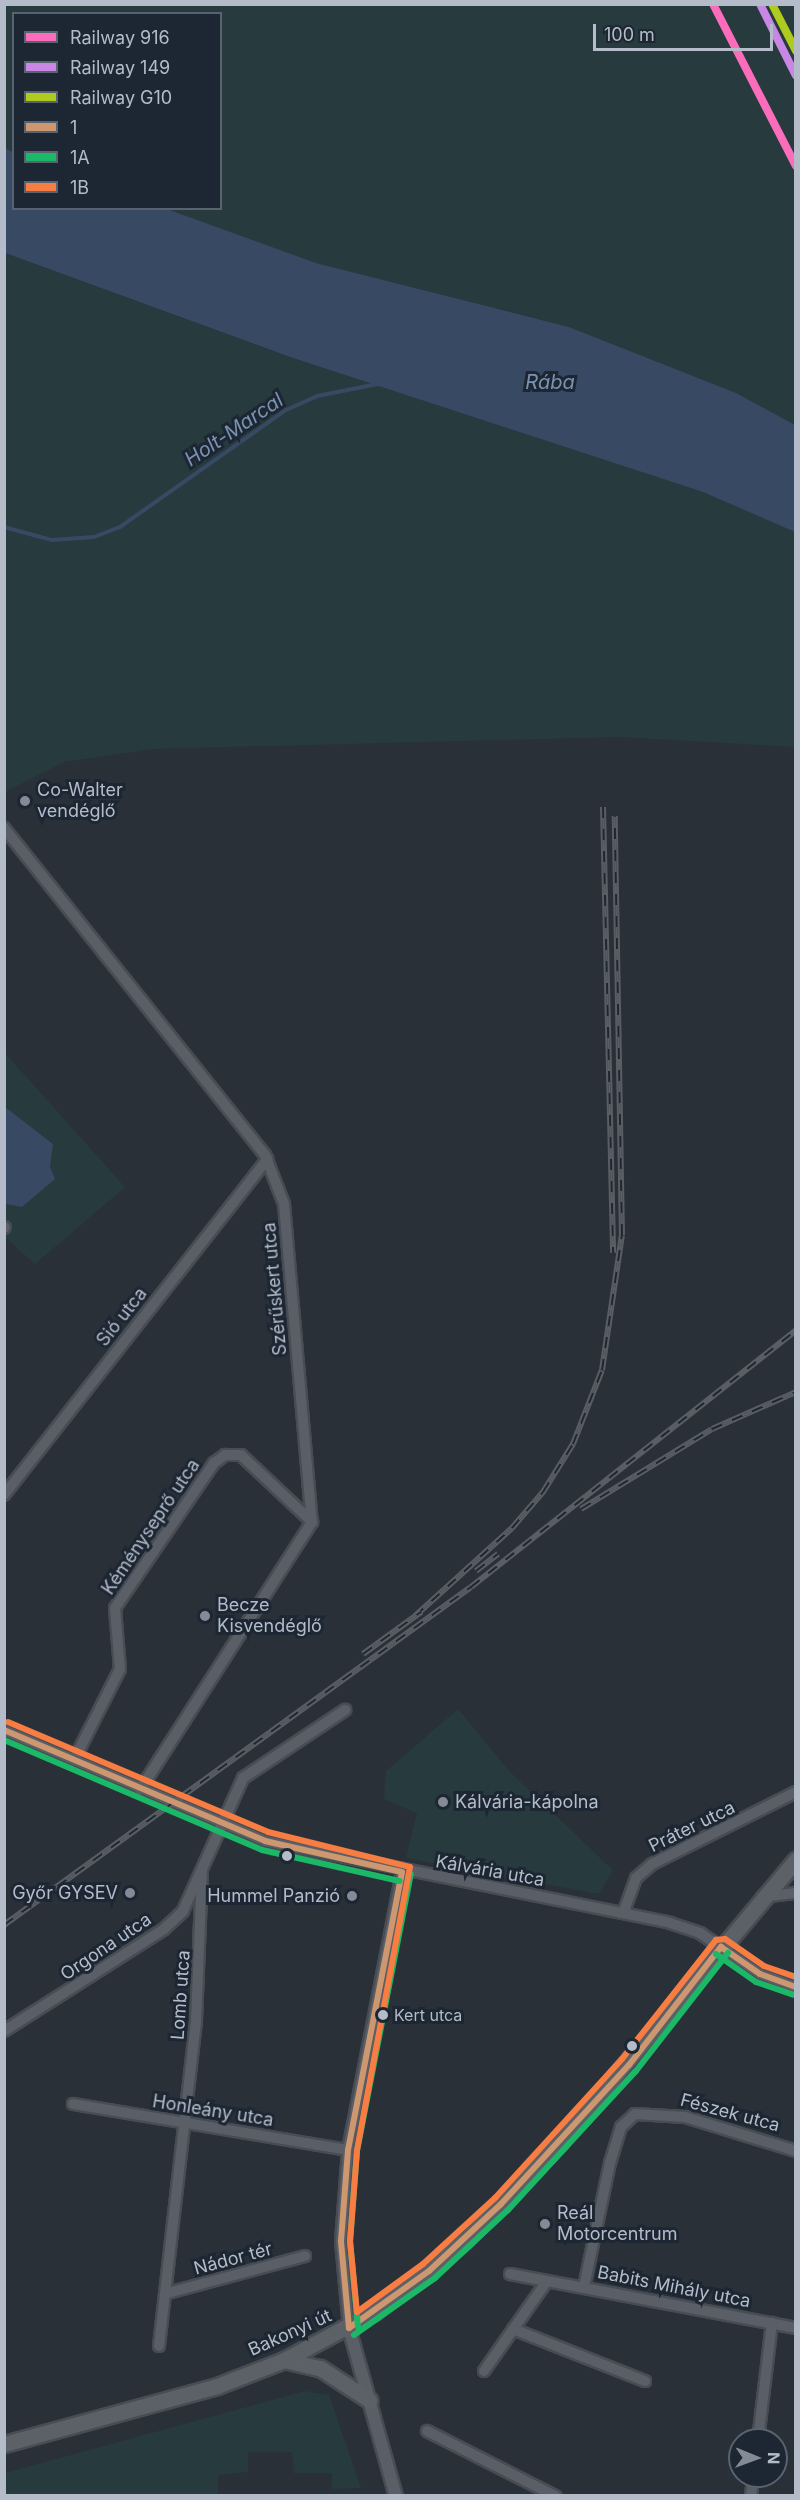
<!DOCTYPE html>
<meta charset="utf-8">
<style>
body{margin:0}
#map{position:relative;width:800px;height:2500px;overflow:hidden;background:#2a3038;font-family:Inter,sans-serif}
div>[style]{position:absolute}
.green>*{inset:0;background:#273a3e}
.water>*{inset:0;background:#384963}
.stream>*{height:4px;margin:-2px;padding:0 2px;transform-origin:2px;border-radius:2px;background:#384963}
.roads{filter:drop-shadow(2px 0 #484c53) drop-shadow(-2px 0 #484c53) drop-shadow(0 2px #484c53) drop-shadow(0 -2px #484c53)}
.minor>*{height:10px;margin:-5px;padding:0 5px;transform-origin:5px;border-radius:5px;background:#5a5e66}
.tertiary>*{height:12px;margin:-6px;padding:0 6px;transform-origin:6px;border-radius:6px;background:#5a5e66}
.primary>*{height:15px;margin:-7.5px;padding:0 7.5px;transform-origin:7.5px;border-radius:7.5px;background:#5c6168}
.rail>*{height:6px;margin-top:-3px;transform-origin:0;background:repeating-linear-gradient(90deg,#1d2633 0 11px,#595d64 0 22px);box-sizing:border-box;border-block:2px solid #595d64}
.bus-1>*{height:6px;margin:-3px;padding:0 3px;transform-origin:3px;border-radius:3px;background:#cd976f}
.bus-2>*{height:6px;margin:-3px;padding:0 3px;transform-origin:3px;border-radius:3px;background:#1ab867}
.bus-3>*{height:6px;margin:-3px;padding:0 3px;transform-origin:3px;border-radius:3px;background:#f77d43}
.rail-1>*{height:8px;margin:-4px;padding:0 4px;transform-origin:4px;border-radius:4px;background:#fb6dba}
.rail-2>*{height:8px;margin:-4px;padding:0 4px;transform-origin:4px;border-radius:4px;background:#c787e3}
.rail-3>*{height:8px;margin:-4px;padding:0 4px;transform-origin:4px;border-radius:4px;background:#b0cb1f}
.dots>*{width:16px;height:16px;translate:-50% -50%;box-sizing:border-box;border:3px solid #1d2633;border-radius:50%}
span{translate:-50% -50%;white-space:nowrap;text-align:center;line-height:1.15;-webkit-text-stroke:6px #1d2633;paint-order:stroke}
.bus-label{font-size:16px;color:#b4bcc9}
.left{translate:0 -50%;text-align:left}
.poi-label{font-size:18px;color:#b4bcc9}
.right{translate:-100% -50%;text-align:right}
.street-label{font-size:18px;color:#b4bcc9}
.water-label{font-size:20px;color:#7c92b1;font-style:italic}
.frame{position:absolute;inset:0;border:6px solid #b4bcc9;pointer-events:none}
.legend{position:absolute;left:12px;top:12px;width:210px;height:198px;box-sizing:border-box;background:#1d2633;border:2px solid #59626f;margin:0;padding:8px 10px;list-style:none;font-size:18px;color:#b4bcc9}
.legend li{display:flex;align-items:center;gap:12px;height:30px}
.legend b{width:30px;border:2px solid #59626f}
.north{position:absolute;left:728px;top:2428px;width:60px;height:60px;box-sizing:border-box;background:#1d2633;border:2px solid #59626f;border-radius:50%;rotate:91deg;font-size:16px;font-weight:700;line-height:24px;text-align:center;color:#b4bcc9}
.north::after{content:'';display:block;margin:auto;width:21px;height:27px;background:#848b96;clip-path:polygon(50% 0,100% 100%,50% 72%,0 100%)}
.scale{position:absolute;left:593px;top:24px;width:180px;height:27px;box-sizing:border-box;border:3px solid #b4bcc9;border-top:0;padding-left:8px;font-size:18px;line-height:21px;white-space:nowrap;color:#b4bcc9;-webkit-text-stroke:4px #1d2633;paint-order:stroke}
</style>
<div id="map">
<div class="green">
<div style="clip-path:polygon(4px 5px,795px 5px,795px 425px,736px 393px,569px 327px,316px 263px,167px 209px,220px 208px,220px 14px,14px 14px,13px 152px,5px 148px)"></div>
<div style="clip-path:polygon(4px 253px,290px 357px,703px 492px,795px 532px,795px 747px,620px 737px,153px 749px,64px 762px,5px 792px)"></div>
<div style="clip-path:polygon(4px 1052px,125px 1187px,35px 1264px,5px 1237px,5px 1204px,22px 1207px,55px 1179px,5px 1107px)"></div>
<div style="clip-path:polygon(458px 1709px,510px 1772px,613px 1870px,599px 1894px,406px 1858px,417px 1813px,384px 1799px,386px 1771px)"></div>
<div style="clip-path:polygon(305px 2391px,329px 2395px,361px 2488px,332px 2489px,332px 2473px,294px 2473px,292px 2452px,248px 2452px,248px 2472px,218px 2475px,218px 2495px,5px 2495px,5px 2473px)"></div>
</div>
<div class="water">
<div style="clip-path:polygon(5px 148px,13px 152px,14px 208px,167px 209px,316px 263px,569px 327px,736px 393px,795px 425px,795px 532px,703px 492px,290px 357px,5px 253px)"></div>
<div style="clip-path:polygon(5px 1107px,53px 1144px,50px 1167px,55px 1179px,22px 1207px,5px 1204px)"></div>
</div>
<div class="stream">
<div style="left:4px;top:527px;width:50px;rotate:15.2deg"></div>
<div style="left:52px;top:540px;width:42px;rotate:-4.1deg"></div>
<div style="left:94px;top:537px;width:28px;rotate:-21deg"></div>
<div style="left:120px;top:527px;width:203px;rotate:-35.2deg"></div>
<div style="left:286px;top:410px;width:34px;rotate:-24deg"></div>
<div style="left:317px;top:396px;width:62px;rotate:-11.1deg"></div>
</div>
<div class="roads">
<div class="minor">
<div style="left:4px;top:828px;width:418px;rotate:51.4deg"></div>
<div style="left:265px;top:1155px;width:53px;rotate:68.8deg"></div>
<div style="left:284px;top:1204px;width:319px;rotate:85deg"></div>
<div style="left:312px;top:1522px;width:318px;rotate:122.7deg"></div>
<div style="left:4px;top:1228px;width:1px;rotate:-45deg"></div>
<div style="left:4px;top:1495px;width:427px;rotate:-51.9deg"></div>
<div style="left:4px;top:1730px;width:284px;rotate:23deg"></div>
<div style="left:265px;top:1841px;width:413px;rotate:11.4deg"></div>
<div style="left:670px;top:1923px;width:32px;rotate:18deg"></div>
<div style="left:700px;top:1933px;width:73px;rotate:34.3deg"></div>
<div style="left:760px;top:1974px;width:38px;rotate:20deg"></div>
<div style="left:74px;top:1760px;width:102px;rotate:-63.2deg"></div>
<div style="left:120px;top:1669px;width:61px;rotate:-94.7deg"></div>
<div style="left:115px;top:1608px;width:176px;rotate:-55.7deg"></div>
<div style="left:214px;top:1463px;width:14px;rotate:-36deg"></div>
<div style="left:225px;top:1455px;width:16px"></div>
<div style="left:241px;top:1455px;width:98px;rotate:43.3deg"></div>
<div style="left:762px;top:1897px;width:34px;rotate:-7deg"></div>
<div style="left:624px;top:1911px;width:35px;rotate:-70deg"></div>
<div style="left:636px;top:1878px;width:21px;rotate:-41deg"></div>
<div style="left:652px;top:1864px;width:161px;rotate:-26.6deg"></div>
<div style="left:4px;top:2031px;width:190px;rotate:-32.5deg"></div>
<div style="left:164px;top:1929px;width:26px;rotate:-43deg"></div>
<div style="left:183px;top:1911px;width:146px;rotate:-65.7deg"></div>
<div style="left:243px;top:1778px;width:123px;rotate:-33.7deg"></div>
<div style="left:73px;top:2104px;width:279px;rotate:9.5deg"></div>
<div style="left:510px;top:2274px;width:291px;rotate:10.7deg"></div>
<div style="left:584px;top:2287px;width:127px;rotate:-78.2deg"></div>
<div style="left:610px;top:2163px;width:38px;rotate:-73deg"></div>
<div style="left:621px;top:2127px;width:19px;rotate:-43deg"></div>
<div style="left:635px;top:2114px;width:50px;rotate:3.4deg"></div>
<div style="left:685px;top:2117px;width:116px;rotate:17deg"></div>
<div style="left:168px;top:2293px;width:142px;rotate:-15.1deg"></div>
<div style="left:349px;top:2328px;width:87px;rotate:-95.3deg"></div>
<div style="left:341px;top:2241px;width:91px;rotate:-85.6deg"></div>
<div style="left:348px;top:2150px;width:283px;rotate:-79deg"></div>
<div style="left:513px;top:2329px;width:142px;rotate:21.5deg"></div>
<div style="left:159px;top:2346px;width:327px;rotate:-83.5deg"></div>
<div style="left:196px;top:2021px;width:150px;rotate:-87.7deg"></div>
<div style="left:484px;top:2371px;width:110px;rotate:-55deg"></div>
<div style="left:427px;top:2431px;width:144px;rotate:26.9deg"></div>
<div style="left:758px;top:2440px;width:118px;rotate:-83.2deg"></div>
<div style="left:751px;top:2496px;width:20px;rotate:-84deg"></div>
</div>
<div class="tertiary">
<div style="left:349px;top:2328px;width:174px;rotate:74.4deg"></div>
</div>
<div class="primary">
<div style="left:284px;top:2360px;width:37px;rotate:13deg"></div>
<div style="left:320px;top:2368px;width:59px;rotate:33.1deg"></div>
<div style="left:4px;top:2444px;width:221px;rotate:-15.2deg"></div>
<div style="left:217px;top:2386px;width:72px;rotate:-21.2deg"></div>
<div style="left:284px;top:2360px;width:102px;rotate:-28.1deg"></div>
<div style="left:374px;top:2312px;width:117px;rotate:-38.4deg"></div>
<div style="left:466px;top:2239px;width:135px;rotate:-45.9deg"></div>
<div style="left:560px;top:2142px;width:368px;rotate:-50.1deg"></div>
</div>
</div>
<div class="rail">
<div style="left:603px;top:807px;width:446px;rotate:88.7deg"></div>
<div style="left:581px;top:1509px;width:153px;rotate:-31.4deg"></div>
<div style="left:712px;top:1429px;width:92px;rotate:-23.8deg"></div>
<div style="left:476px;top:1571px;width:28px;rotate:-38deg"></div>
<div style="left:415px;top:1616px;width:131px;rotate:-42.2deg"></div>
<div style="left:512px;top:1528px;width:48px;rotate:-49.3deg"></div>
<div style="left:543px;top:1492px;width:57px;rotate:-58deg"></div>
<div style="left:573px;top:1444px;width:79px;rotate:-68.6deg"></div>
<div style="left:602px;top:1370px;width:136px;rotate:-81.6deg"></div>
<div style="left:622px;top:1235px;width:419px;rotate:-91deg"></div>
<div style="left:363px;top:1654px;width:72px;rotate:-35.9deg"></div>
<div style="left:4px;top:1925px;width:576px;rotate:-35.9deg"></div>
<div style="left:471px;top:1587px;width:414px;rotate:-38.3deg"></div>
</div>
<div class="bus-1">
<div style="left:4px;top:1730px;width:284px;rotate:23deg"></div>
<div style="left:265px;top:1841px;width:140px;rotate:12.8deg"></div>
<div style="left:721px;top:1947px;width:47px;rotate:34.7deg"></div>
<div style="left:760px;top:1974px;width:38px;rotate:20deg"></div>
<div style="left:349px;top:2328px;width:98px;rotate:-35.5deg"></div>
<div style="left:429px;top:2271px;width:98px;rotate:-42.9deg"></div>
<div style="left:501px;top:2204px;width:189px;rotate:-47.4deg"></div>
<div style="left:629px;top:2065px;width:150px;rotate:-52.1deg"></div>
<div style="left:349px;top:2328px;width:87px;rotate:-95.3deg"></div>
<div style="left:341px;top:2241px;width:91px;rotate:-85.6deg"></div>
<div style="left:348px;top:2150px;width:283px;rotate:-79deg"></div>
</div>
<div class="bus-2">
<div style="left:4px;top:1740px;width:280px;rotate:23.1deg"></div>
<div style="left:262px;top:1850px;width:141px;rotate:12.7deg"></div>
<div style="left:716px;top:1954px;width:49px;rotate:35deg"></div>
<div style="left:756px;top:1982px;width:39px;rotate:19deg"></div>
<div style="left:358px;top:2327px;width:86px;rotate:-95.3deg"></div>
<div style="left:350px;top:2241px;width:90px;rotate:-85.6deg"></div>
<div style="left:357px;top:2151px;width:282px;rotate:-79deg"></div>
<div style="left:354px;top:2335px;width:99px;rotate:-35.1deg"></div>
<div style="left:435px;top:2278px;width:100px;rotate:-43deg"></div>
<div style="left:508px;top:2210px;width:189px;rotate:-47.4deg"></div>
<div style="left:636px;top:2071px;width:150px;rotate:-52.1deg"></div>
</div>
<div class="bus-3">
<div style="left:8px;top:1722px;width:282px;rotate:22.9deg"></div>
<div style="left:268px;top:1832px;width:146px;rotate:13.8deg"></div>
<div style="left:410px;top:1867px;width:289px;rotate:100.6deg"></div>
<div style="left:357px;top:2151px;width:90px;rotate:94.4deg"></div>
<div style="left:350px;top:2241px;width:71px;rotate:84.4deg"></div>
<div style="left:357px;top:2312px;width:82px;rotate:-36deg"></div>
<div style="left:423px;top:2264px;width:98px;rotate:-42.5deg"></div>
<div style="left:495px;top:2198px;width:188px;rotate:-47.6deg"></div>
<div style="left:622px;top:2059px;width:152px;rotate:-51.7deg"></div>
<div style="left:716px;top:1940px;width:9px;rotate:-6deg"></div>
<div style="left:725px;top:1939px;width:47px;rotate:34.7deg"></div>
<div style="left:764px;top:1966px;width:34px;rotate:19deg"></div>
</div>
<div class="rail-1">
<div style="left:713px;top:4px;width:182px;rotate:62.9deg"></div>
</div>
<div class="rail-2">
<div style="left:760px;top:4px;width:80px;rotate:63.4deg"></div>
</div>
<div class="rail-3">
<div style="left:772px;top:4px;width:53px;rotate:62.9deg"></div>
</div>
<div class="dots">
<div style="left:25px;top:801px;background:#848b96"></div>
<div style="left:205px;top:1616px;background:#848b96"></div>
<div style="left:443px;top:1802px;background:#848b96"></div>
<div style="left:287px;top:1856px;background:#b4bcc9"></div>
<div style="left:130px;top:1893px;background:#848b96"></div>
<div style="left:352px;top:1896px;background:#848b96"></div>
<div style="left:383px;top:2015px;background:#b4bcc9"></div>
<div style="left:632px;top:2046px;background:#b4bcc9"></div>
<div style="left:545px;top:2224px;background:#848b96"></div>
</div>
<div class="bus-label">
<span class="left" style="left:394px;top:2015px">Kert utca</span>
</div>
<div class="poi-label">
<span class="left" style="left:37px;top:801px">Co-Walter<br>vendéglő</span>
<span class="left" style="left:217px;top:1616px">Becze<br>Kisvendéglő</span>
<span class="left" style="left:455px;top:1802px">Kálvária-kápolna</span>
<span class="right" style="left:118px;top:1893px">Győr GYSEV</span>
<span class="right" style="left:340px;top:1896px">Hummel Panzió</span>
<span class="left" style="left:557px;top:2224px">Reál<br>Motorcentrum</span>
</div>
<div class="street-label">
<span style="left:275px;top:1289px;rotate:-95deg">Szérűskert utca</span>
<span style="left:122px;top:1317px;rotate:-52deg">Sió utca</span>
<span style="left:151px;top:1527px;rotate:-56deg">Kéményseprő utca</span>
<span style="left:692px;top:1827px;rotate:-26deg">Práter utca</span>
<span style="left:490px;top:1871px;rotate:10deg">Kálvária utca</span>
<span style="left:106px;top:1947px;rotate:-34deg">Orgona utca</span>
<span style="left:181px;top:1995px;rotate:-86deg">Lomb utca</span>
<span style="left:213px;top:2111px;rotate:9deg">Honleány utca</span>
<span style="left:730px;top:2113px;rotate:15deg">Fészek utca</span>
<span style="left:233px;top:2259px;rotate:-15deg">Nádor tér</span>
<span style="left:674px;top:2287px;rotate:11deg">Babits Mihály utca</span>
<span style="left:290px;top:2333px;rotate:-24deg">Bakonyi út</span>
</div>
<div class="water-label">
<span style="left:550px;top:382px">Rába</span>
<span style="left:234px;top:430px;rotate:-34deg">Holt-Marcal</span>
</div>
<div class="frame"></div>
<ul class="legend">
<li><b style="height:8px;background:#fb6dba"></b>Railway 916</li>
<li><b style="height:8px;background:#c787e3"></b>Railway 149</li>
<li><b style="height:8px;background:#b0cb1f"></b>Railway G10</li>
<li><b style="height:8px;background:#cd976f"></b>1</li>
<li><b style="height:8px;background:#1ab867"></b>1A</li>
<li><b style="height:8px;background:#f77d43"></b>1B</li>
</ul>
<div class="north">N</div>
<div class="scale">100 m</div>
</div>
